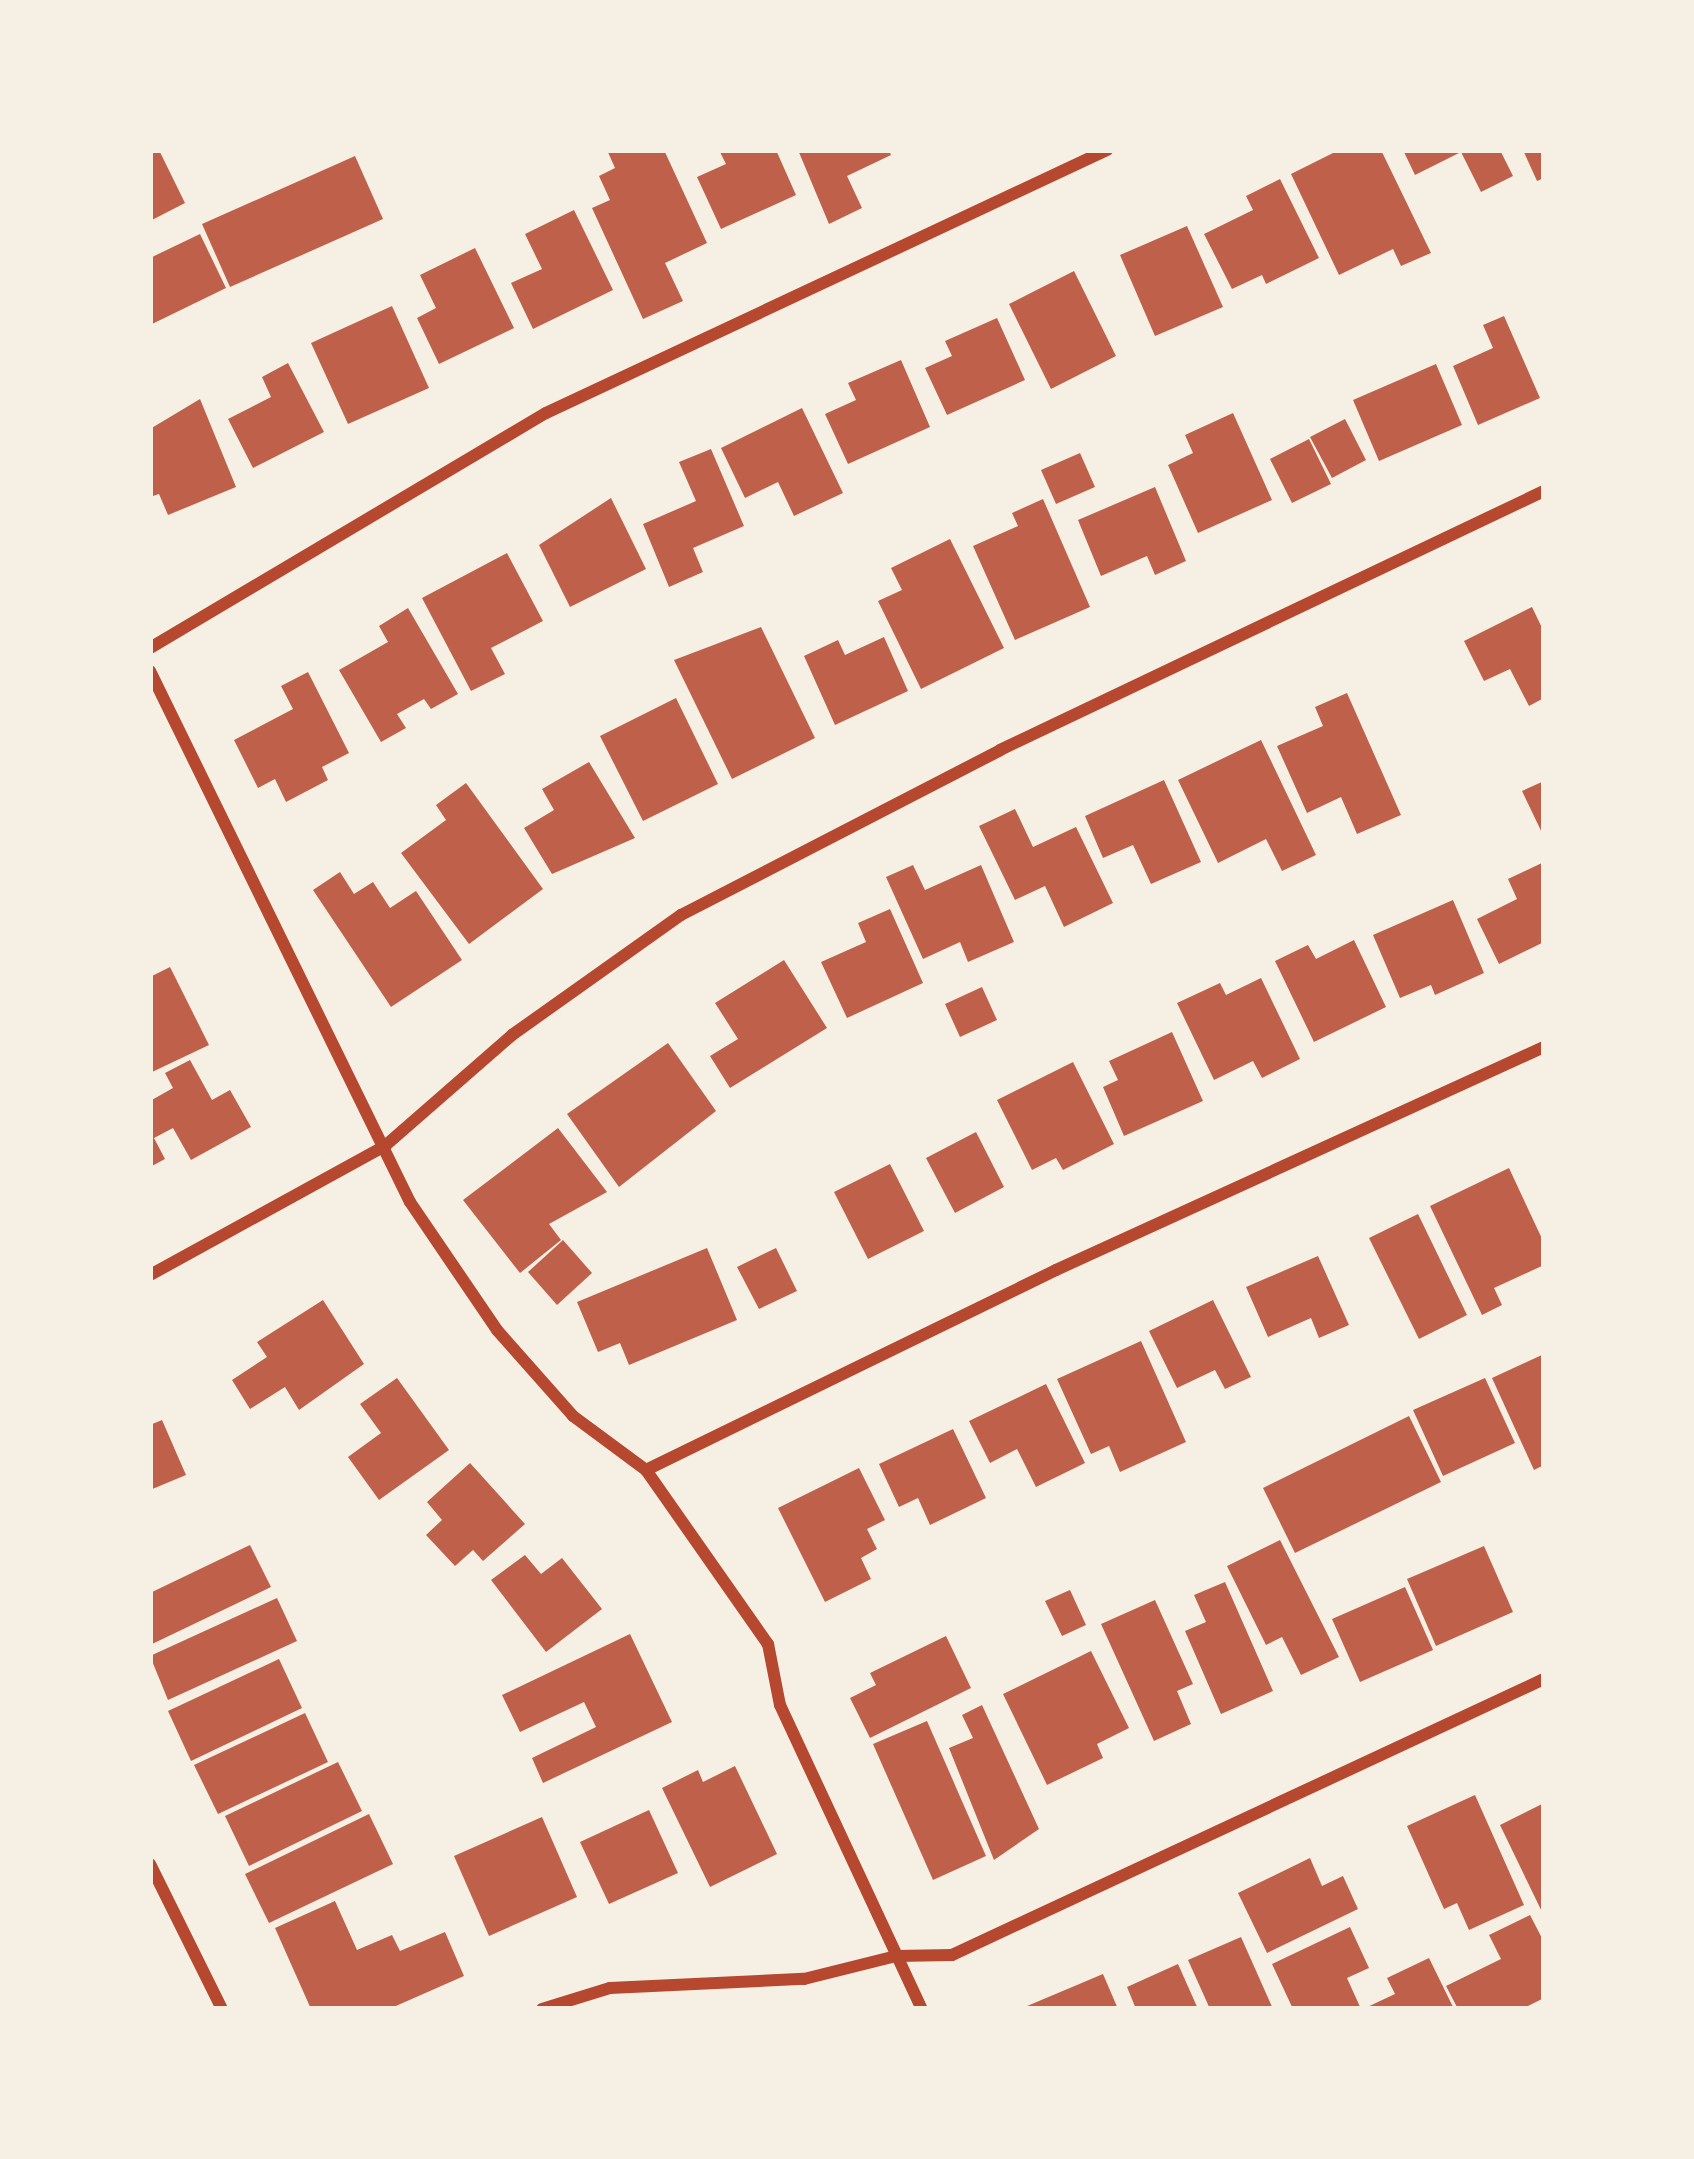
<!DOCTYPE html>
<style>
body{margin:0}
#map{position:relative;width:1694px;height:2159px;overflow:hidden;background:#f6efe4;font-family:"Source Sans 3",sans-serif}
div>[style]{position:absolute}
.building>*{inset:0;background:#bf614a}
.minor>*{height:12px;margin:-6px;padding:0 6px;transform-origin:6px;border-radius:6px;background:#b5482f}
span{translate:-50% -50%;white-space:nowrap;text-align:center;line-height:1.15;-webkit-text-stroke:9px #f6efe4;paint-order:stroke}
.frame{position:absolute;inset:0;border:153px solid #f6efe4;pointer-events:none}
</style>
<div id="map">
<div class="building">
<div style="clip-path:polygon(150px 150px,159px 150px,185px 203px,150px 221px)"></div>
<div style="clip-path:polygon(607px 150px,664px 150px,707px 243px,665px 263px,683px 301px,643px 319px,592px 208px,610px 200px,599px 176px,615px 168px)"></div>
<div style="clip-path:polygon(719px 150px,776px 150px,796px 195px,721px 229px,697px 177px,726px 164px)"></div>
<div style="clip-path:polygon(798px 150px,889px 150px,891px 155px,847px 176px,862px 208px,829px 224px)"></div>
<div style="clip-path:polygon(1339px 150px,1381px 150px,1431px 253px,1401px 266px,1393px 249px,1339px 275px,1291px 174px)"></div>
<div style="clip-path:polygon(1403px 150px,1500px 150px,1513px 176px,1481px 192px,1461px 152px,1415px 175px)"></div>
<div style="clip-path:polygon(1523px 150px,1544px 150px,1544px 178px,1537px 181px)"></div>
<div style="clip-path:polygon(355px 156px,383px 219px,230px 287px,202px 224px)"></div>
<div style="clip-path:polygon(1280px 179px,1319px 258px,1266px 284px,1262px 275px,1232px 289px,1204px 234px,1253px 210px,1246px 196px)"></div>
<div style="clip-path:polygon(574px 210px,613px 290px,533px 329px,511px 283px,542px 269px,525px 234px)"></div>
<div style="clip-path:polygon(1187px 226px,1223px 307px,1155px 336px,1120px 255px)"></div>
<div style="clip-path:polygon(200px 234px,226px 288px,150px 325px,150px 258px)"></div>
<div style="clip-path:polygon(475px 248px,514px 328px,439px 364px,417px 318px,436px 308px,420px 275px)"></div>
<div style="clip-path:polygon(1074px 271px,1116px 356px,1051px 389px,1009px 304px)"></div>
<div style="clip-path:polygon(392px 306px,429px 388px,348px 424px,311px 343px)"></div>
<div style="clip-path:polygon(1504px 316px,1540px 398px,1478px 425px,1453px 366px,1493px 348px,1483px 325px)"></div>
<div style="clip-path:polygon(997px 318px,1025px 380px,947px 415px,925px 368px,952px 356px,945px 341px)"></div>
<div style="clip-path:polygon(901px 360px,930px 427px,848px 464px,825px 414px,856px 400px,848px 383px)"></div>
<div style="clip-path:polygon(288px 363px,324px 432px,253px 468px,228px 419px,271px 397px,262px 377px)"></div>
<div style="clip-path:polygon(1436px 364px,1462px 425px,1379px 461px,1353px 400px)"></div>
<div style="clip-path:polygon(200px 399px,236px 487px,168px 515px,159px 494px,150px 497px,150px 429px)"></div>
<div style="clip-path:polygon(802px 408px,843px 493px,794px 516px,778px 482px,745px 498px,721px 448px)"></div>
<div style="clip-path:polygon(1233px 413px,1272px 500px,1198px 533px,1168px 465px,1193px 453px,1185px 435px)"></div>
<div style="clip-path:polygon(1345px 419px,1366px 460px,1332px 478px,1310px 437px)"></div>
<div style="clip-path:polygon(1309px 439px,1331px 484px,1292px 503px,1270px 459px)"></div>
<div style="clip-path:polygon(711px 449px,744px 526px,693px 548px,703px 572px,669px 587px,643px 524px,696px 501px,679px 462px)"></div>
<div style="clip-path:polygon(1080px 453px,1095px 487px,1056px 504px,1041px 470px)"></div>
<div style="clip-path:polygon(1155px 487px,1186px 561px,1155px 575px,1147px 556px,1101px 576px,1078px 520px)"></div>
<div style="clip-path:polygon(611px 498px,646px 569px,570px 607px,539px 545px)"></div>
<div style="clip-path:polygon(1043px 499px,1090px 607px,1015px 640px,973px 546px,1018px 526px,1012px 513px)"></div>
<div style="clip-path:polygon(950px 539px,1004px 648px,921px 689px,878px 601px,902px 590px,891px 568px)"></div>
<div style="clip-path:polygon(507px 553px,543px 621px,491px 648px,505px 674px,471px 691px,422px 598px)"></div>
<div style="clip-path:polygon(1532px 607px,1544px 632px,1544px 698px,1529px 706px,1510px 669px,1484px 681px,1464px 641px)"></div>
<div style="clip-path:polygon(408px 608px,458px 694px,431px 709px,424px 699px,397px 714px,406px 728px,381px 742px,339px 670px,388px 642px,379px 626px)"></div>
<div style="clip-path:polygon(761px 627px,815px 738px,732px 779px,674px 660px)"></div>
<div style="clip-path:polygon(884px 637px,908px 691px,835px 725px,804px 656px,838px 640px,845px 655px)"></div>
<div style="clip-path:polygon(308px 672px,349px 753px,322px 767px,328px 780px,286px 802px,275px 779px,258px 788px,234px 740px,293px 709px,281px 686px)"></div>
<div style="clip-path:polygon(1347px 693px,1401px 815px,1357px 834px,1341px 797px,1307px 813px,1277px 746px,1323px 726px,1315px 707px)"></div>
<div style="clip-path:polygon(676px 698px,718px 784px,643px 821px,600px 736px)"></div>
<div style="clip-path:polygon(1261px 740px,1316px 855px,1282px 871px,1266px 839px,1218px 863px,1178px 780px)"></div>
<div style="clip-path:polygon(589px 762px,635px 838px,552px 874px,524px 828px,554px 810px,542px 789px)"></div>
<div style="clip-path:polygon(1164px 780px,1201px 862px,1151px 884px,1133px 845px,1103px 858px,1085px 816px)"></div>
<div style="clip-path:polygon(1544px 781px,1544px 837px,1522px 791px)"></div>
<div style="clip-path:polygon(466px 783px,543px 889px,469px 944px,401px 853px,446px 820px,436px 805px)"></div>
<div style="clip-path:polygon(1015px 809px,1033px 847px,1076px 827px,1113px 903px,1064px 927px,1045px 886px,1015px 900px,979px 826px)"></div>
<div style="clip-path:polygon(1544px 862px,1544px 942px,1499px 964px,1477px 919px,1517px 899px,1508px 879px)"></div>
<div style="clip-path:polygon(913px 865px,925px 890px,981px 865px,1014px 942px,968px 962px,960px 942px,923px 959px,886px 877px)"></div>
<div style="clip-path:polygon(340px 872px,354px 894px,373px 882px,390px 908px,416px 891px,462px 960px,391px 1007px,313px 890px)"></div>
<div style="clip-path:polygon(1453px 900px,1484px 973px,1435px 995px,1431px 985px,1400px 998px,1373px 935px)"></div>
<div style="clip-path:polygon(890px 909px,923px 983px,847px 1018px,821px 962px,866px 942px,858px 923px)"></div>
<div style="clip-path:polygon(1354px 940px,1386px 1007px,1314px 1042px,1275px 961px,1308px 945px,1316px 959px)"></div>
<div style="clip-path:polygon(784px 960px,827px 1028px,730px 1088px,710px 1056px,738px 1039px,715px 1003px)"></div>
<div style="clip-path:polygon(170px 967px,209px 1045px,150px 1073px,150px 977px)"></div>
<div style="clip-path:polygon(1261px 978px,1300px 1059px,1262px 1078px,1253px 1061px,1214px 1080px,1177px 1003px,1220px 983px,1226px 995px)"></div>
<div style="clip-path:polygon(982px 987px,997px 1020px,960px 1037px,945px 1004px)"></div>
<div style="clip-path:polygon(1172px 1032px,1203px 1101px,1124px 1136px,1103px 1087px,1118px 1080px,1109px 1061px)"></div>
<div style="clip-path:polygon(668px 1043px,716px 1111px,619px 1187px,567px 1114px)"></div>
<div style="clip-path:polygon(190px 1060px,212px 1100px,230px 1090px,251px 1127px,191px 1160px,173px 1128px,154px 1138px,165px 1159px,150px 1167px,150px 1101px,173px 1088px,165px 1073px)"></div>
<div style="clip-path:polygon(1073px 1062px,1114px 1144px,1063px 1170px,1056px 1158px,1032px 1170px,997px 1100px)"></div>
<div style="clip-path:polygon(558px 1128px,607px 1192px,549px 1224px,561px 1240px,520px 1273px,463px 1200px)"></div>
<div style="clip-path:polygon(976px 1132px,1004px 1187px,955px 1213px,926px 1158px)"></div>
<div style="clip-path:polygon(890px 1164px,924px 1231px,868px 1259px,834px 1192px)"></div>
<div style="clip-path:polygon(1509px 1168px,1544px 1243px,1544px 1265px,1494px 1288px,1502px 1305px,1482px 1315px,1430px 1206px)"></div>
<div style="clip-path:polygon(1418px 1214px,1467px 1315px,1419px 1339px,1369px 1238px)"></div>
<div style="clip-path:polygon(563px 1240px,592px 1273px,557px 1305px,528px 1272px)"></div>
<div style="clip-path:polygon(707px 1248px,737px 1320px,629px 1365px,620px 1343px,598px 1352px,577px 1302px)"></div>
<div style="clip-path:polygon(776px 1248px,797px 1291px,759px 1309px,737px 1267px)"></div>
<div style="clip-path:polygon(1318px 1256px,1349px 1325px,1319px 1338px,1311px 1318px,1268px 1337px,1246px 1287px)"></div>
<div style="clip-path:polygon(323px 1300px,364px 1364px,299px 1410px,285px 1387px,250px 1409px,232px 1380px,267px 1357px,257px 1342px)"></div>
<div style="clip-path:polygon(1213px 1300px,1251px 1377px,1225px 1389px,1215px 1370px,1177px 1388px,1149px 1331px)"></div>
<div style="clip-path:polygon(1141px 1341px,1186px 1442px,1120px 1472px,1109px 1446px,1091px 1454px,1057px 1379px)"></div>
<div style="clip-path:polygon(1544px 1354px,1544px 1465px,1534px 1470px,1492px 1378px)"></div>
<div style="clip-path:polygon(397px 1378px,449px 1450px,379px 1500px,348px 1457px,381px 1433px,360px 1404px)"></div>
<div style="clip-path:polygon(1485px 1378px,1515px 1443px,1443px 1476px,1413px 1410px)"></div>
<div style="clip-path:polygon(1046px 1384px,1085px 1463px,1036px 1487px,1017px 1449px,990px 1463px,969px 1421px)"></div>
<div style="clip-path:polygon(1409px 1416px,1441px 1482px,1295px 1553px,1263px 1488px)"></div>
<div style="clip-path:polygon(162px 1420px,186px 1475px,150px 1490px,150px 1425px)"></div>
<div style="clip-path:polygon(953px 1429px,986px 1498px,930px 1525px,918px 1498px,899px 1507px,879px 1464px)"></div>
<div style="clip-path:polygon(470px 1463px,525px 1524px,483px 1561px,473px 1550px,455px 1566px,426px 1535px,442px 1520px,427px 1502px)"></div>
<div style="clip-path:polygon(859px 1468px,885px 1520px,867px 1529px,877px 1549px,861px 1558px,871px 1579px,825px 1602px,778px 1508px)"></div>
<div style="clip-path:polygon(1280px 1540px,1339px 1657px,1301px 1675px,1282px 1637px,1266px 1645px,1227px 1566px)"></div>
<div style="clip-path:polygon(250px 1545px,271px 1587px,150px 1645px,150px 1593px)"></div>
<div style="clip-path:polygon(1484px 1546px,1513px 1612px,1436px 1646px,1407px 1579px)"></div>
<div style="clip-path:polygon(525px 1555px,541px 1574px,562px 1558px,602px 1609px,546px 1652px,491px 1580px)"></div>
<div style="clip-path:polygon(1225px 1582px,1273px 1691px,1221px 1714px,1185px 1631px,1206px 1622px,1194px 1595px)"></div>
<div style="clip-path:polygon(1405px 1587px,1433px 1650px,1360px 1682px,1332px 1619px)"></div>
<div style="clip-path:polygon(1070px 1590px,1086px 1625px,1062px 1636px,1045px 1601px)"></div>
<div style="clip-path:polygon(277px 1598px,297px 1641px,168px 1700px,150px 1656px)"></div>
<div style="clip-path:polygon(1155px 1600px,1193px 1684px,1177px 1691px,1191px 1724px,1154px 1741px,1101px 1624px)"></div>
<div style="clip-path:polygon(630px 1634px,672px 1722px,543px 1783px,532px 1758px,596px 1727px,584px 1702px,520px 1732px,502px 1695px)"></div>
<div style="clip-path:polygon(946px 1636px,971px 1688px,870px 1738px,850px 1698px,876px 1685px,870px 1673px)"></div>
<div style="clip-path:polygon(1091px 1651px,1129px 1728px,1097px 1744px,1103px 1758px,1047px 1785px,1003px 1694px)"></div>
<div style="clip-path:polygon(279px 1659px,302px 1708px,191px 1761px,168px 1711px)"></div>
<div style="clip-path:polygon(982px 1705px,1039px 1829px,994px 1860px,949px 1748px,973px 1738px,962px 1715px)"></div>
<div style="clip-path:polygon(305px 1713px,328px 1762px,218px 1814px,194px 1765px)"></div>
<div style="clip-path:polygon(927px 1721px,986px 1856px,933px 1880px,873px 1744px)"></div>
<div style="clip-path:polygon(338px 1762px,362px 1811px,249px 1866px,225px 1816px)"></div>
<div style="clip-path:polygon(735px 1766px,777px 1854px,710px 1887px,662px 1788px,698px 1770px,703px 1782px)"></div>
<div style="clip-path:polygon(1475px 1795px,1524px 1905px,1469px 1930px,1457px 1903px,1444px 1909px,1407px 1826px)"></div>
<div style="clip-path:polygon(1544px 1803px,1544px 1916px,1500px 1825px)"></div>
<div style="clip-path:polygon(649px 1810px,678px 1873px,609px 1904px,580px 1842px)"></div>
<div style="clip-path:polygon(369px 1814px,393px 1864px,269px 1923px,245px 1874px)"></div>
<div style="clip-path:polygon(542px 1817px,577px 1897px,489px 1936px,454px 1856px)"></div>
<div style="clip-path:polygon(1310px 1858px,1322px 1886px,1343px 1876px,1358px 1909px,1267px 1953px,1238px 1893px)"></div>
<div style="clip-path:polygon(335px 1901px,357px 1950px,392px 1935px,400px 1951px,445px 1932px,464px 1976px,389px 2009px,311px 2009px,275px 1928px)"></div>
<div style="clip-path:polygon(1530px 1915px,1544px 1942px,1544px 1998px,1522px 2009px,1458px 2009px,1446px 1986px,1501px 1959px,1489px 1935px)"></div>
<div style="clip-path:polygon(1350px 1927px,1369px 1968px,1347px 1978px,1361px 2009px,1293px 2009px,1272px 1964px)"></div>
<div style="clip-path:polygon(1241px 1937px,1273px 2009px,1210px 2009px,1188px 1960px)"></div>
<div style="clip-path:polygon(1429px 1958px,1454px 2009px,1363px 2009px,1395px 1994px,1387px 1978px)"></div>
<div style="clip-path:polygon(1178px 1964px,1198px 2009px,1136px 2009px,1127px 1987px)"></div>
<div style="clip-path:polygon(1103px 1974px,1118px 2009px,1020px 2009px)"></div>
</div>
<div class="minor">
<div style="left:150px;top:648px;width:460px;rotate:-30.7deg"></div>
<div style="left:546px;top:413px;width:620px;rotate:-25.12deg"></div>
<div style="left:150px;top:671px;width:591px;rotate:63.91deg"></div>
<div style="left:410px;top:1202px;width:155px;rotate:55.8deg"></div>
<div style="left:497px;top:1330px;width:115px;rotate:48.5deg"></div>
<div style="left:573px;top:1416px;width:91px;rotate:36.5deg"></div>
<div style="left:646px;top:1470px;width:213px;rotate:55deg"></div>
<div style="left:768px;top:1644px;width:62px;rotate:78.9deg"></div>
<div style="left:780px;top:1705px;width:336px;rotate:65deg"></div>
<div style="left:150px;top:1275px;width:269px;rotate:-28.8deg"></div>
<div style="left:386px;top:1145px;width:167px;rotate:-41.1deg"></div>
<div style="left:512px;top:1035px;width:207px;rotate:-35.4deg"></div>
<div style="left:681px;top:915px;width:359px;rotate:-27.3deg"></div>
<div style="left:1000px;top:750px;width:603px;rotate:-25.46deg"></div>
<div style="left:646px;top:1470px;width:456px;rotate:-26deg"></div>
<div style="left:1056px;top:1270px;width:537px;rotate:-24.56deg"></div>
<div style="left:150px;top:1864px;width:162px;rotate:63.6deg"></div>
<div style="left:542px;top:2009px;width:71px;rotate:-17.2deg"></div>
<div style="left:610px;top:1988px;width:194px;rotate:-2.7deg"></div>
<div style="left:804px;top:1979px;width:95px;rotate:-14deg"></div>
<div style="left:896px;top:1956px;width:56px;rotate:-1deg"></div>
<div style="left:952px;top:1955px;width:653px;rotate:-25deg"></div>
</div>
<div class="frame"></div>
</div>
